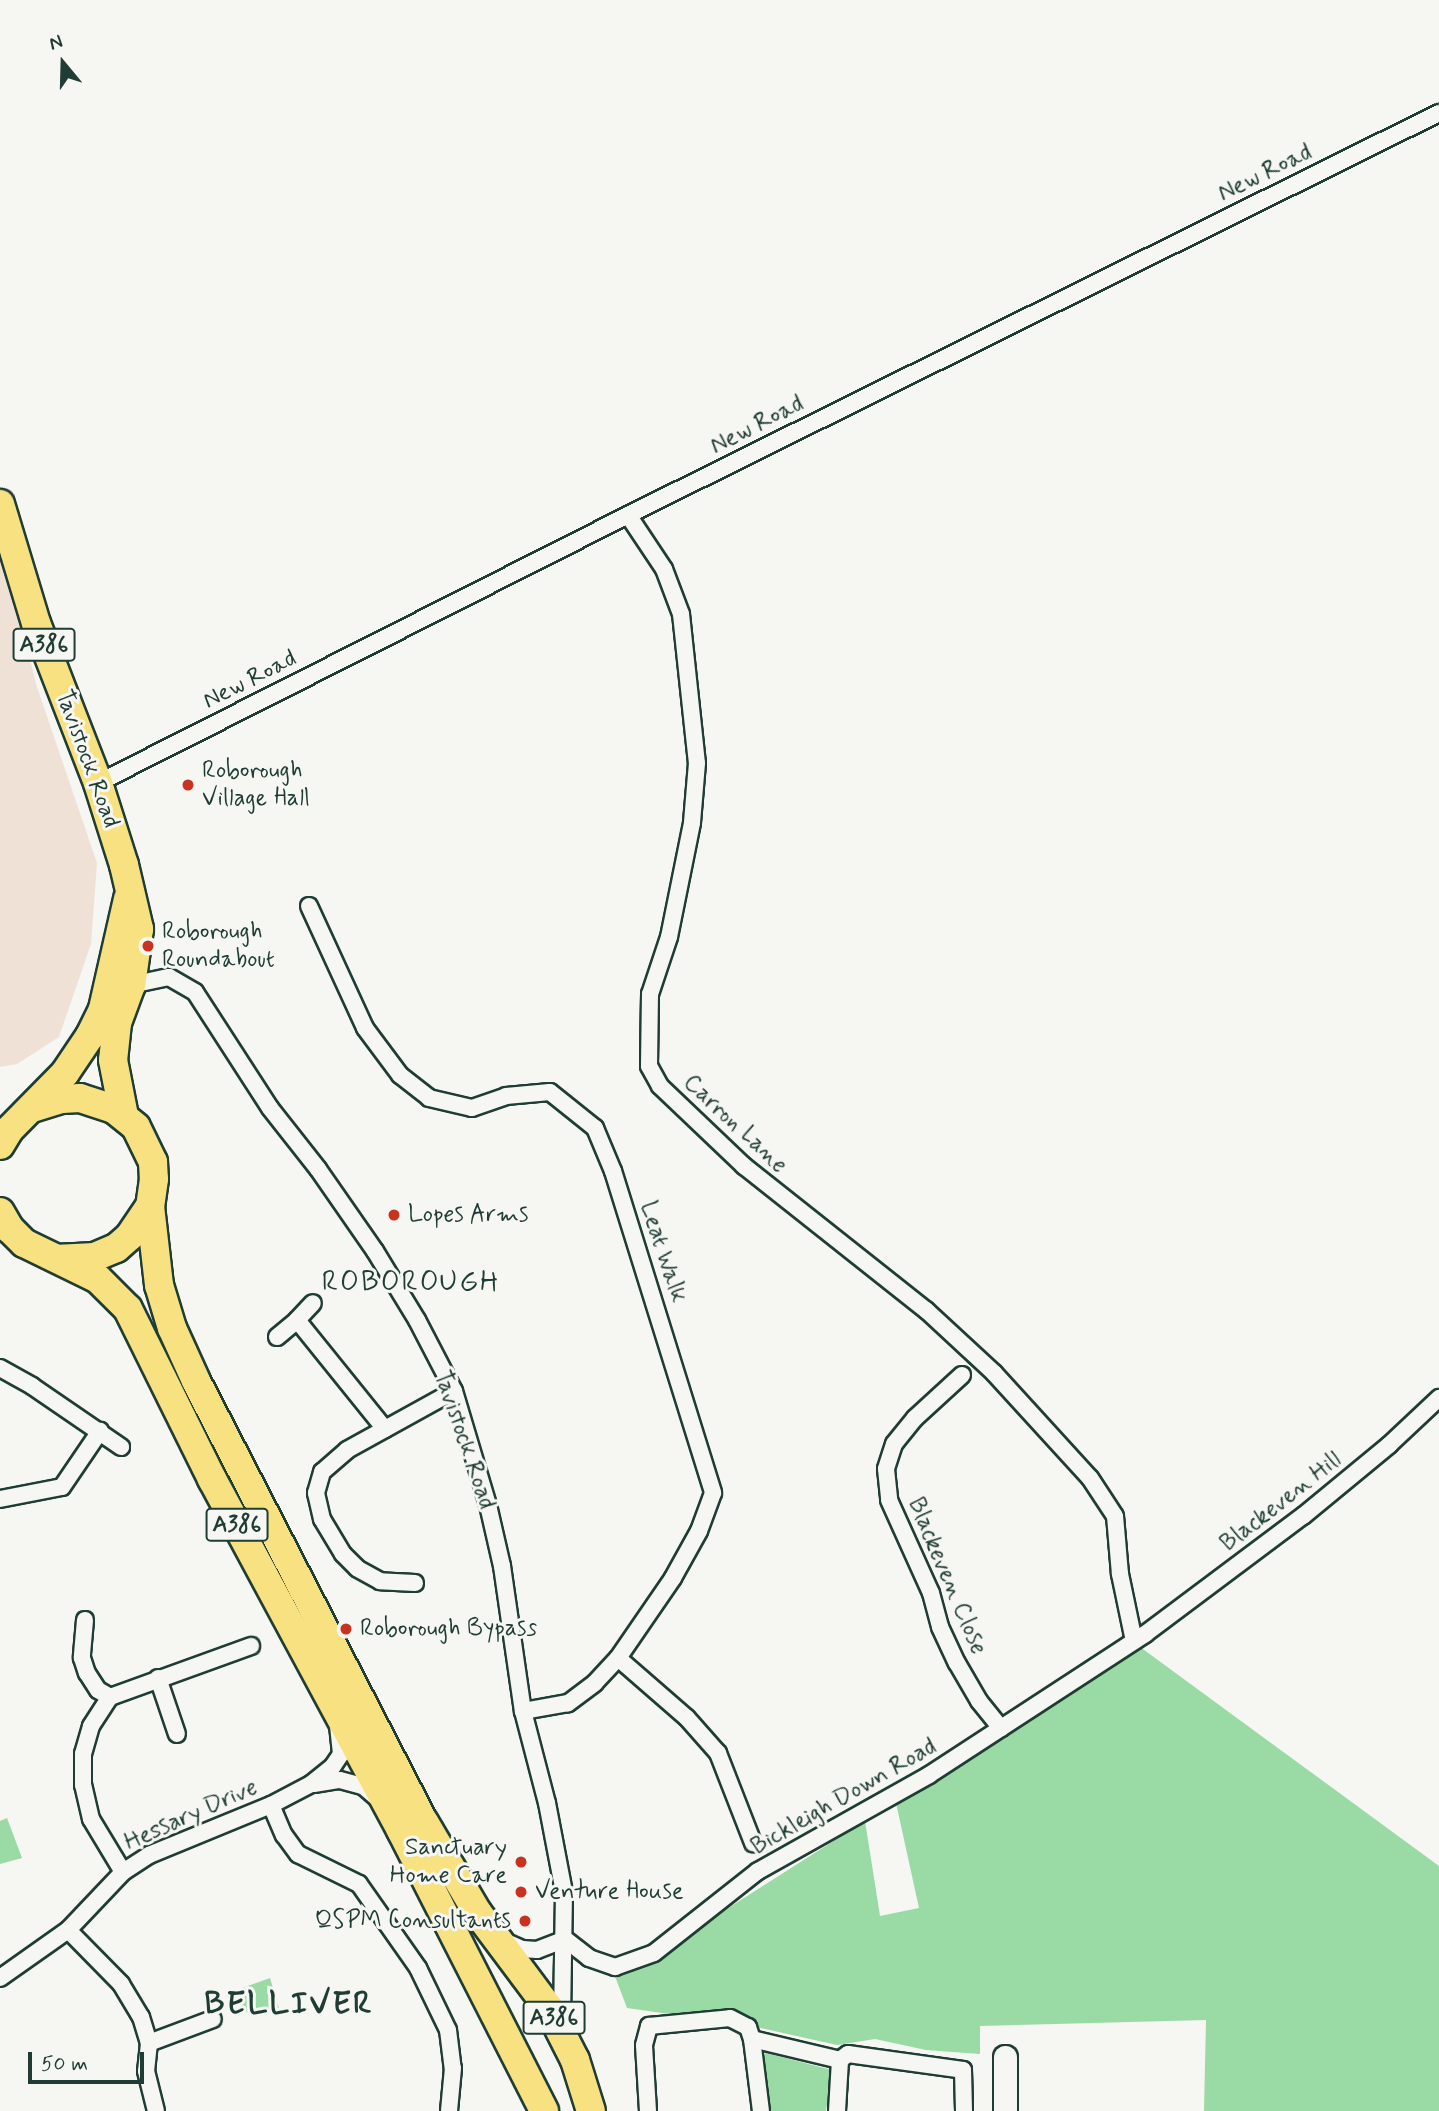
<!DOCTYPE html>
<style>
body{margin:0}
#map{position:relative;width:1439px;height:2111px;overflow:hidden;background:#f6f6f2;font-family:Mynerve,sans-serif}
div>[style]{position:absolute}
.built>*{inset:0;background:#f0e1d6}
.green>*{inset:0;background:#99daa5}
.roads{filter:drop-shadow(2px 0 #1f3d34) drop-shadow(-2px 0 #1f3d34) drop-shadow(0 2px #1f3d34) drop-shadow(0 -2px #1f3d34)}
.street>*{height:16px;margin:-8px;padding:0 8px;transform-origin:8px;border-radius:8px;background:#f6f6f2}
.secondary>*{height:23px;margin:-11.5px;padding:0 11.5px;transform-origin:11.5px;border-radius:11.5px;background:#f6f6f2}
.highway>*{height:28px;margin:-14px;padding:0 14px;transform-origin:14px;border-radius:14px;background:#f8e181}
.dots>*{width:19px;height:19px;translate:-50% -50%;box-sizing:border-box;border:4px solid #f6f6f2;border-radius:50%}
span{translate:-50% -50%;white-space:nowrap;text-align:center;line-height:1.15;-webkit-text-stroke:6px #f6f6f2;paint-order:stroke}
.shield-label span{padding:2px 5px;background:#f6f6f2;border:2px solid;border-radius:5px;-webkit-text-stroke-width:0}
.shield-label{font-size:23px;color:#1f3d34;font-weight:700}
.street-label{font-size:24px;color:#1f3d34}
.poi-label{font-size:24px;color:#1f3d34}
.left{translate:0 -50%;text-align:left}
.right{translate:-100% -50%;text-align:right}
.quarter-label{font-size:28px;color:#1f3d34;letter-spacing:2px}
.district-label{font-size:32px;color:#1f3d34;font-weight:700;letter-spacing:2px}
.north{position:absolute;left:28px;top:28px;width:70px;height:70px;-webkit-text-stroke:5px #f6f6f2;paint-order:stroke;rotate:341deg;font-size:19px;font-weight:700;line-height:28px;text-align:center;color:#1f3d34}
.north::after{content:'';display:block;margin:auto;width:24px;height:32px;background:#1f3d34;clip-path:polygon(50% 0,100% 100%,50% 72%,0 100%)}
.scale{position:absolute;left:28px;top:2052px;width:116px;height:32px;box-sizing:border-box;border:4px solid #1f3d34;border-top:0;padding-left:9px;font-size:21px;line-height:24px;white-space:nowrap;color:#1f3d34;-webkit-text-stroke:5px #f6f6f2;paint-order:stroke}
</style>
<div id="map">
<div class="built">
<div style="clip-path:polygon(0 544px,37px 687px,97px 863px,91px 944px,59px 1037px,17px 1064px,0 1067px)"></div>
</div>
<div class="green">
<div style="clip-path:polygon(1136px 1644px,1439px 1866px,1439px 2111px,1204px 2111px,1206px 2020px,980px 2026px,980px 2054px,926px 2050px,875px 2039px,837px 2045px,747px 2025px,627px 2008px,613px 1971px,637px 1966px,865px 1821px,880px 1916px,919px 1908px,896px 1803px)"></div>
<div style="clip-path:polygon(7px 1818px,22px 1858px,0 1864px,0 1821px)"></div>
<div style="clip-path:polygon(270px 1978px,280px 2012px,248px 2013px,228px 1993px)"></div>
<div style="clip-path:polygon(766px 2053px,832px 2070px,826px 2111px,769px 2111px,762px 2056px)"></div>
</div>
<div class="roads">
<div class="street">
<div style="left:628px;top:515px;width:65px;rotate:56.3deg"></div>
<div style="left:664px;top:569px;width:48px;rotate:69.3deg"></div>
<div style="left:681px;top:614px;width:150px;rotate:83.9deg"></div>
<div style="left:697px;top:763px;width:60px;rotate:94.8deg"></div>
<div style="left:692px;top:823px;width:116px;rotate:101.4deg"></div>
<div style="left:669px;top:937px;width:60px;rotate:108.4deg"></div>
<div style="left:650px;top:994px;width:72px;rotate:90.8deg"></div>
<div style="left:649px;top:1066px;width:23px;rotate:61deg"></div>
<div style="left:660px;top:1086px;width:116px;rotate:43.6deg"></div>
<div style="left:744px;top:1166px;width:232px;rotate:38.4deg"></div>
<div style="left:926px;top:1310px;width:93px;rotate:42.8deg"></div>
<div style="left:994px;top:1373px;width:142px;rotate:47.6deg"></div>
<div style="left:1090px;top:1478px;width:45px;rotate:56.7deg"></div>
<div style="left:1115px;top:1516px;width:58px;rotate:85.1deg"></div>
<div style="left:1120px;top:1574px;width:68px;rotate:78.2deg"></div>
<div style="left:98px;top:783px;width:594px;rotate:-26.82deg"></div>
<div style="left:628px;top:515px;width:905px;rotate:-26.37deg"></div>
<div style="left:309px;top:906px;width:134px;rotate:65.3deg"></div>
<div style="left:365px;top:1028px;width:59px;rotate:53.3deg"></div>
<div style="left:400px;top:1075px;width:37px;rotate:38deg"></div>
<div style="left:429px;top:1098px;width:44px;rotate:13.1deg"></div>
<div style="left:472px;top:1108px;width:36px;rotate:-19deg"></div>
<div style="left:506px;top:1096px;width:44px;rotate:-5.2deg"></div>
<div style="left:550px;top:1092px;width:58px;rotate:38.7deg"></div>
<div style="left:595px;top:1128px;width:47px;rotate:67.3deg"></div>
<div style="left:613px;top:1171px;width:337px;rotate:72.7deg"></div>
<div style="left:713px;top:1493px;width:40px;rotate:110.2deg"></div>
<div style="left:699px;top:1531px;width:54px;rotate:119deg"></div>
<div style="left:673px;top:1578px;width:97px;rotate:124.5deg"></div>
<div style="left:618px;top:1658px;width:34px;rotate:133deg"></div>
<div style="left:595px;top:1683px;width:34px;rotate:143deg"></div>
<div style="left:568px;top:1703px;width:46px;rotate:169.9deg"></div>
<div style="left:131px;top:985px;width:39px;rotate:-12deg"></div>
<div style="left:169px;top:977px;width:30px;rotate:30deg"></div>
<div style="left:195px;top:992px;width:138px;rotate:57.1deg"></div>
<div style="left:270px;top:1108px;width:78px;rotate:51.8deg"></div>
<div style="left:318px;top:1169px;width:100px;rotate:55.2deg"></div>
<div style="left:375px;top:1251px;width:81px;rotate:58.7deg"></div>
<div style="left:417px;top:1320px;width:80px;rotate:62.5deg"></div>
<div style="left:454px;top:1391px;width:119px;rotate:73.4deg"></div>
<div style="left:488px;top:1505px;width:63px;rotate:77.1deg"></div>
<div style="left:502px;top:1566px;width:147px;rotate:81.8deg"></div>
<div style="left:523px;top:1711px;width:95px;rotate:75.4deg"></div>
<div style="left:547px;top:1803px;width:91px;rotate:79.2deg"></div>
<div style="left:564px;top:1892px;width:131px;rotate:90.9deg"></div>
<div style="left:297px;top:1320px;width:23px;rotate:-47deg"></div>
<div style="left:277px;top:1337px;width:26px;rotate:-40deg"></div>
<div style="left:297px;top:1320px;width:140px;rotate:51.1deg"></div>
<div style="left:0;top:1368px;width:37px;rotate:29deg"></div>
<div style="left:32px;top:1386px;width:108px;rotate:34.4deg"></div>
<div style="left:962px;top:1375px;width:64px;rotate:137.5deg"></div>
<div style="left:915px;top:1418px;width:33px;rotate:129deg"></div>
<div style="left:894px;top:1444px;width:26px;rotate:108deg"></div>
<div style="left:886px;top:1469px;width:31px;rotate:84deg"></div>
<div style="left:889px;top:1500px;width:102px;rotate:65.7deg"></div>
<div style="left:931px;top:1593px;width:35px;rotate:75deg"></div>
<div style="left:940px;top:1627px;width:40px;rotate:65deg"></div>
<div style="left:957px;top:1663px;width:44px;rotate:59.9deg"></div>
<div style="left:979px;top:1701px;width:35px;rotate:51deg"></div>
<div style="left:0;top:1499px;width:63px;rotate:-11deg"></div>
<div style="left:62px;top:1487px;width:68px;rotate:-55.8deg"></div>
<div style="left:415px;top:1583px;width:35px;rotate:-177deg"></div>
<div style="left:380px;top:1581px;width:26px;rotate:-151deg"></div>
<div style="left:357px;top:1568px;width:20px;rotate:-135deg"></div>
<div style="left:343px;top:1554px;width:41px;rotate:-121deg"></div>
<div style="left:322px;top:1519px;width:27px;rotate:-103deg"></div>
<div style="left:316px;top:1493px;width:22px;rotate:-74deg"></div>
<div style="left:322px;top:1472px;width:33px;rotate:-41deg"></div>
<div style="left:347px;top:1450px;width:122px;rotate:-28.9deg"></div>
<div style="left:85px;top:1620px;width:38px;rotate:95deg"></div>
<div style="left:82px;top:1658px;width:16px;rotate:72deg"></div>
<div style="left:87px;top:1673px;width:20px;rotate:57deg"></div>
<div style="left:98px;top:1690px;width:14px;rotate:30deg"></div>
<div style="left:618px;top:1658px;width:91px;rotate:41deg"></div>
<div style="left:687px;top:1718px;width:47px;rotate:48.5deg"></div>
<div style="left:718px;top:1753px;width:97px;rotate:68.7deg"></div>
<div style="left:158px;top:1678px;width:59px;rotate:71.3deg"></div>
<div style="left:314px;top:1784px;width:26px;rotate:-9deg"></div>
<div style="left:340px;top:1780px;width:24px;rotate:15deg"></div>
<div style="left:363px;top:1786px;width:18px;rotate:41deg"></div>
<div style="left:271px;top:1805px;width:33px;rotate:67deg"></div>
<div style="left:284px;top:1835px;width:24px;rotate:54deg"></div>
<div style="left:298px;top:1854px;width:68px;rotate:26.2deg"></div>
<div style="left:359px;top:1884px;width:103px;rotate:54.9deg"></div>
<div style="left:418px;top:1968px;width:69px;rotate:64.2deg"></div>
<div style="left:448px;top:2030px;width:38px;rotate:83deg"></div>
<div style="left:453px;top:2068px;width:43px;rotate:95.3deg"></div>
<div style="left:123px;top:1872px;width:62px;rotate:-121.1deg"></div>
<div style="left:91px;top:1819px;width:35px;rotate:-103deg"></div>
<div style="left:83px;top:1785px;width:31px;rotate:-90deg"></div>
<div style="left:83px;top:1754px;width:29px;rotate:-74deg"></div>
<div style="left:91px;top:1726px;width:35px;rotate:-57deg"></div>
<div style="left:110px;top:1697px;width:150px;rotate:-19.9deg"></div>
<div style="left:68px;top:1930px;width:76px;rotate:45.5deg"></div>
<div style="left:121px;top:1984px;width:39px;rotate:59deg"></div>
<div style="left:141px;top:2017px;width:27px;rotate:73deg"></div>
<div style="left:149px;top:2043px;width:28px;rotate:96deg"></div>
<div style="left:146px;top:2071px;width:41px;rotate:76deg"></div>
<div style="left:565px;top:1939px;width:31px;rotate:38deg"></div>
<div style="left:589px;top:1958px;width:28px;rotate:19deg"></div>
<div style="left:615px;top:1967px;width:41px;rotate:-19.7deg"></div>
<div style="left:654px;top:1953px;width:132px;rotate:-38.3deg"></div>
<div style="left:758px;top:1871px;width:196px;rotate:-29.3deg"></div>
<div style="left:929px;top:1775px;width:258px;rotate:-33.1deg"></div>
<div style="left:1145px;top:1634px;width:197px;rotate:-36.8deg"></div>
<div style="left:1303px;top:1516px;width:112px;rotate:-39.5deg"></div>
<div style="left:1389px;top:1445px;width:69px;rotate:-43.2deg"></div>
<div style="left:504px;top:1941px;width:20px;rotate:24deg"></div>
<div style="left:522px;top:1949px;width:15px;rotate:4deg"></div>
<div style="left:537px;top:1950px;width:30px;rotate:-21deg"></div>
<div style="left:0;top:1978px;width:83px;rotate:-35.2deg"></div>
<div style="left:68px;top:1930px;width:80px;rotate:-46.5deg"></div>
<div style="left:123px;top:1872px;width:31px;rotate:-33deg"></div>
<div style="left:149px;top:1855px;width:132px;rotate:-22.3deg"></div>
<div style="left:271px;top:1805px;width:45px;rotate:-27.7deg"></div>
<div style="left:311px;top:1784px;width:28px;rotate:-39deg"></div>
<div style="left:333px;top:1766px;width:14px;rotate:-56deg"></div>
<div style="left:341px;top:1754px;width:28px;rotate:-96deg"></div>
<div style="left:752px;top:2039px;width:90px;rotate:13.4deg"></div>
<div style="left:149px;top:2043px;width:68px;rotate:-20.6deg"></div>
<div style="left:840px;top:2060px;width:10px;rotate:-37deg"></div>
<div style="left:848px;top:2054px;width:116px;rotate:7.9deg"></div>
<div style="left:963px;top:2070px;width:41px;rotate:88.6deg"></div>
<div style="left:648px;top:2111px;width:66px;rotate:-93.5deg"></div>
<div style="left:644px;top:2045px;width:20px;rotate:-75deg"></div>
<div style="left:649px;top:2026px;width:81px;rotate:-5.6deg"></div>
<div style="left:730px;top:2018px;width:20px;rotate:27deg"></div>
<div style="left:748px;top:2027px;width:13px;rotate:72deg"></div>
<div style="left:752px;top:2039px;width:73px;rotate:82.9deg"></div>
<div style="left:837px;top:2111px;width:51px;rotate:-86.6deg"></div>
</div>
<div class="secondary">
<div style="left:1005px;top:2111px;width:54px;rotate:-90deg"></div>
</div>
<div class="highway">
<div style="left:0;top:504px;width:124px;rotate:73.2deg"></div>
<div style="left:36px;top:623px;width:172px;rotate:68.8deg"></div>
<div style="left:98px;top:783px;width:86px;rotate:72.4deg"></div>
<div style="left:124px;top:865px;width:66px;rotate:76.8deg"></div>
<div style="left:139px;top:929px;width:57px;rotate:98.1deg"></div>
<div style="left:131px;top:985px;width:40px;rotate:110.2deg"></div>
<div style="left:117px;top:1023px;width:37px;rotate:96deg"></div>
<div style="left:113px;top:1060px;width:57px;rotate:78.9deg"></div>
<div style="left:35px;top:1107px;width:28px;rotate:-17deg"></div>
<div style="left:62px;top:1099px;width:18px;rotate:-3deg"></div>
<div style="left:80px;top:1098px;width:36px;rotate:18deg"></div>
<div style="left:114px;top:1109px;width:28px;rotate:39deg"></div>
<div style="left:136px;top:1127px;width:39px;rotate:64deg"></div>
<div style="left:153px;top:1162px;width:17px;rotate:87deg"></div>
<div style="left:154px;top:1179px;width:27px;rotate:98deg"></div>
<div style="left:150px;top:1206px;width:36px;rotate:124deg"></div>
<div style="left:130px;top:1236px;width:18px;rotate:139deg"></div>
<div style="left:116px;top:1248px;width:23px;rotate:157deg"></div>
<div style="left:95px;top:1257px;width:35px;rotate:177deg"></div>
<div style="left:0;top:1145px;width:17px;rotate:-59deg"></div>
<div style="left:9px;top:1130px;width:80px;rotate:-45.5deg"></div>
<div style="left:65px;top:1073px;width:45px;rotate:-56deg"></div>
<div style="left:90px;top:1036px;width:30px;rotate:-64deg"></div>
<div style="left:103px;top:1009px;width:113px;rotate:-77.2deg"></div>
<div style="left:150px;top:1206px;width:80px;rotate:83.5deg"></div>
<div style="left:159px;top:1285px;width:45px;rotate:73.2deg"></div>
<div style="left:172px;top:1328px;width:58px;rotate:65.6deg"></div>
<div style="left:196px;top:1381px;width:496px;rotate:62.7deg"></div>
<div style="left:424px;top:1822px;width:104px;rotate:59.5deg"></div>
<div style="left:477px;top:1912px;width:119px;rotate:53.2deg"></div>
<div style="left:548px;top:2007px;width:59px;rotate:63deg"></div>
<div style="left:575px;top:2060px;width:53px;rotate:72.6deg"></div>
<div style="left:0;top:1212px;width:20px;rotate:60deg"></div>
<div style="left:10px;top:1229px;width:20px;rotate:45deg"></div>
<div style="left:24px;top:1243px;width:82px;rotate:25.9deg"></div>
<div style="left:98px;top:1279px;width:42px;rotate:45deg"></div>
<div style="left:128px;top:1309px;width:190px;rotate:63.7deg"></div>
<div style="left:212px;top:1479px;width:399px;rotate:61.7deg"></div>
<div style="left:401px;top:1830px;width:315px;rotate:63deg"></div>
</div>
</div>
<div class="dots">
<div style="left:188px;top:785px;background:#c8321e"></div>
<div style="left:148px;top:946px;background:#c8321e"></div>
<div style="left:394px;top:1215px;background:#c8321e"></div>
<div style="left:346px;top:1629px;background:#c8321e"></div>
<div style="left:521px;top:1862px;background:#c8321e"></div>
<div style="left:521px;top:1892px;background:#c8321e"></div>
<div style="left:525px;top:1921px;background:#c8321e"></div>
</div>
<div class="shield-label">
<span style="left:44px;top:645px">A386</span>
<span style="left:237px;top:1525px">A386</span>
<span style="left:554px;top:2018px">A386</span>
</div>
<div class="street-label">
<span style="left:1265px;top:173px;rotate:-26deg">New Road</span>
<span style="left:757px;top:425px;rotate:-27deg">New Road</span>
<span style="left:250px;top:680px;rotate:-27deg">New Road</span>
<span style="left:87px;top:759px;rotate:70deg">Tavistock Road</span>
<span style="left:735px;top:1124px;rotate:43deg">Carron Lane</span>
<span style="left:663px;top:1252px;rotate:72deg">Leat Walk</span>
<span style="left:464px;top:1440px;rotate:71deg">Tavistock Road</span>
<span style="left:1281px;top:1502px;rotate:-38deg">Blackeven Hill</span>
<span style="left:947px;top:1576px;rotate:67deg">Blackeven Close</span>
<span style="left:844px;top:1797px;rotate:-30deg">Bickleigh Down Road</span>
<span style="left:191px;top:1815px;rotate:-24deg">Hessary Drive</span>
</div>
<div class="poi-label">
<span class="left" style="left:202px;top:785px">Roborough<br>Village Hall</span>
<span class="left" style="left:162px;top:946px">Roborough<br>Roundabout</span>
<span class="left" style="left:408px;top:1215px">Lopes Arms</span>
<span class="left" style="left:360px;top:1629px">Roborough Bypass</span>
<span class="right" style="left:507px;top:1862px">Sanctuary<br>Home Care</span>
<span class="left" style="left:535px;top:1892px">Venture House</span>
<span class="right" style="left:511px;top:1921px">QSPM Consultants</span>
</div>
<div class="quarter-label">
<span style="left:411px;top:1283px">ROBOROUGH</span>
</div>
<div class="district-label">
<span style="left:289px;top:2004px">BELLIVER</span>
</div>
<div class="north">N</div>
<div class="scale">50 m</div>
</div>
